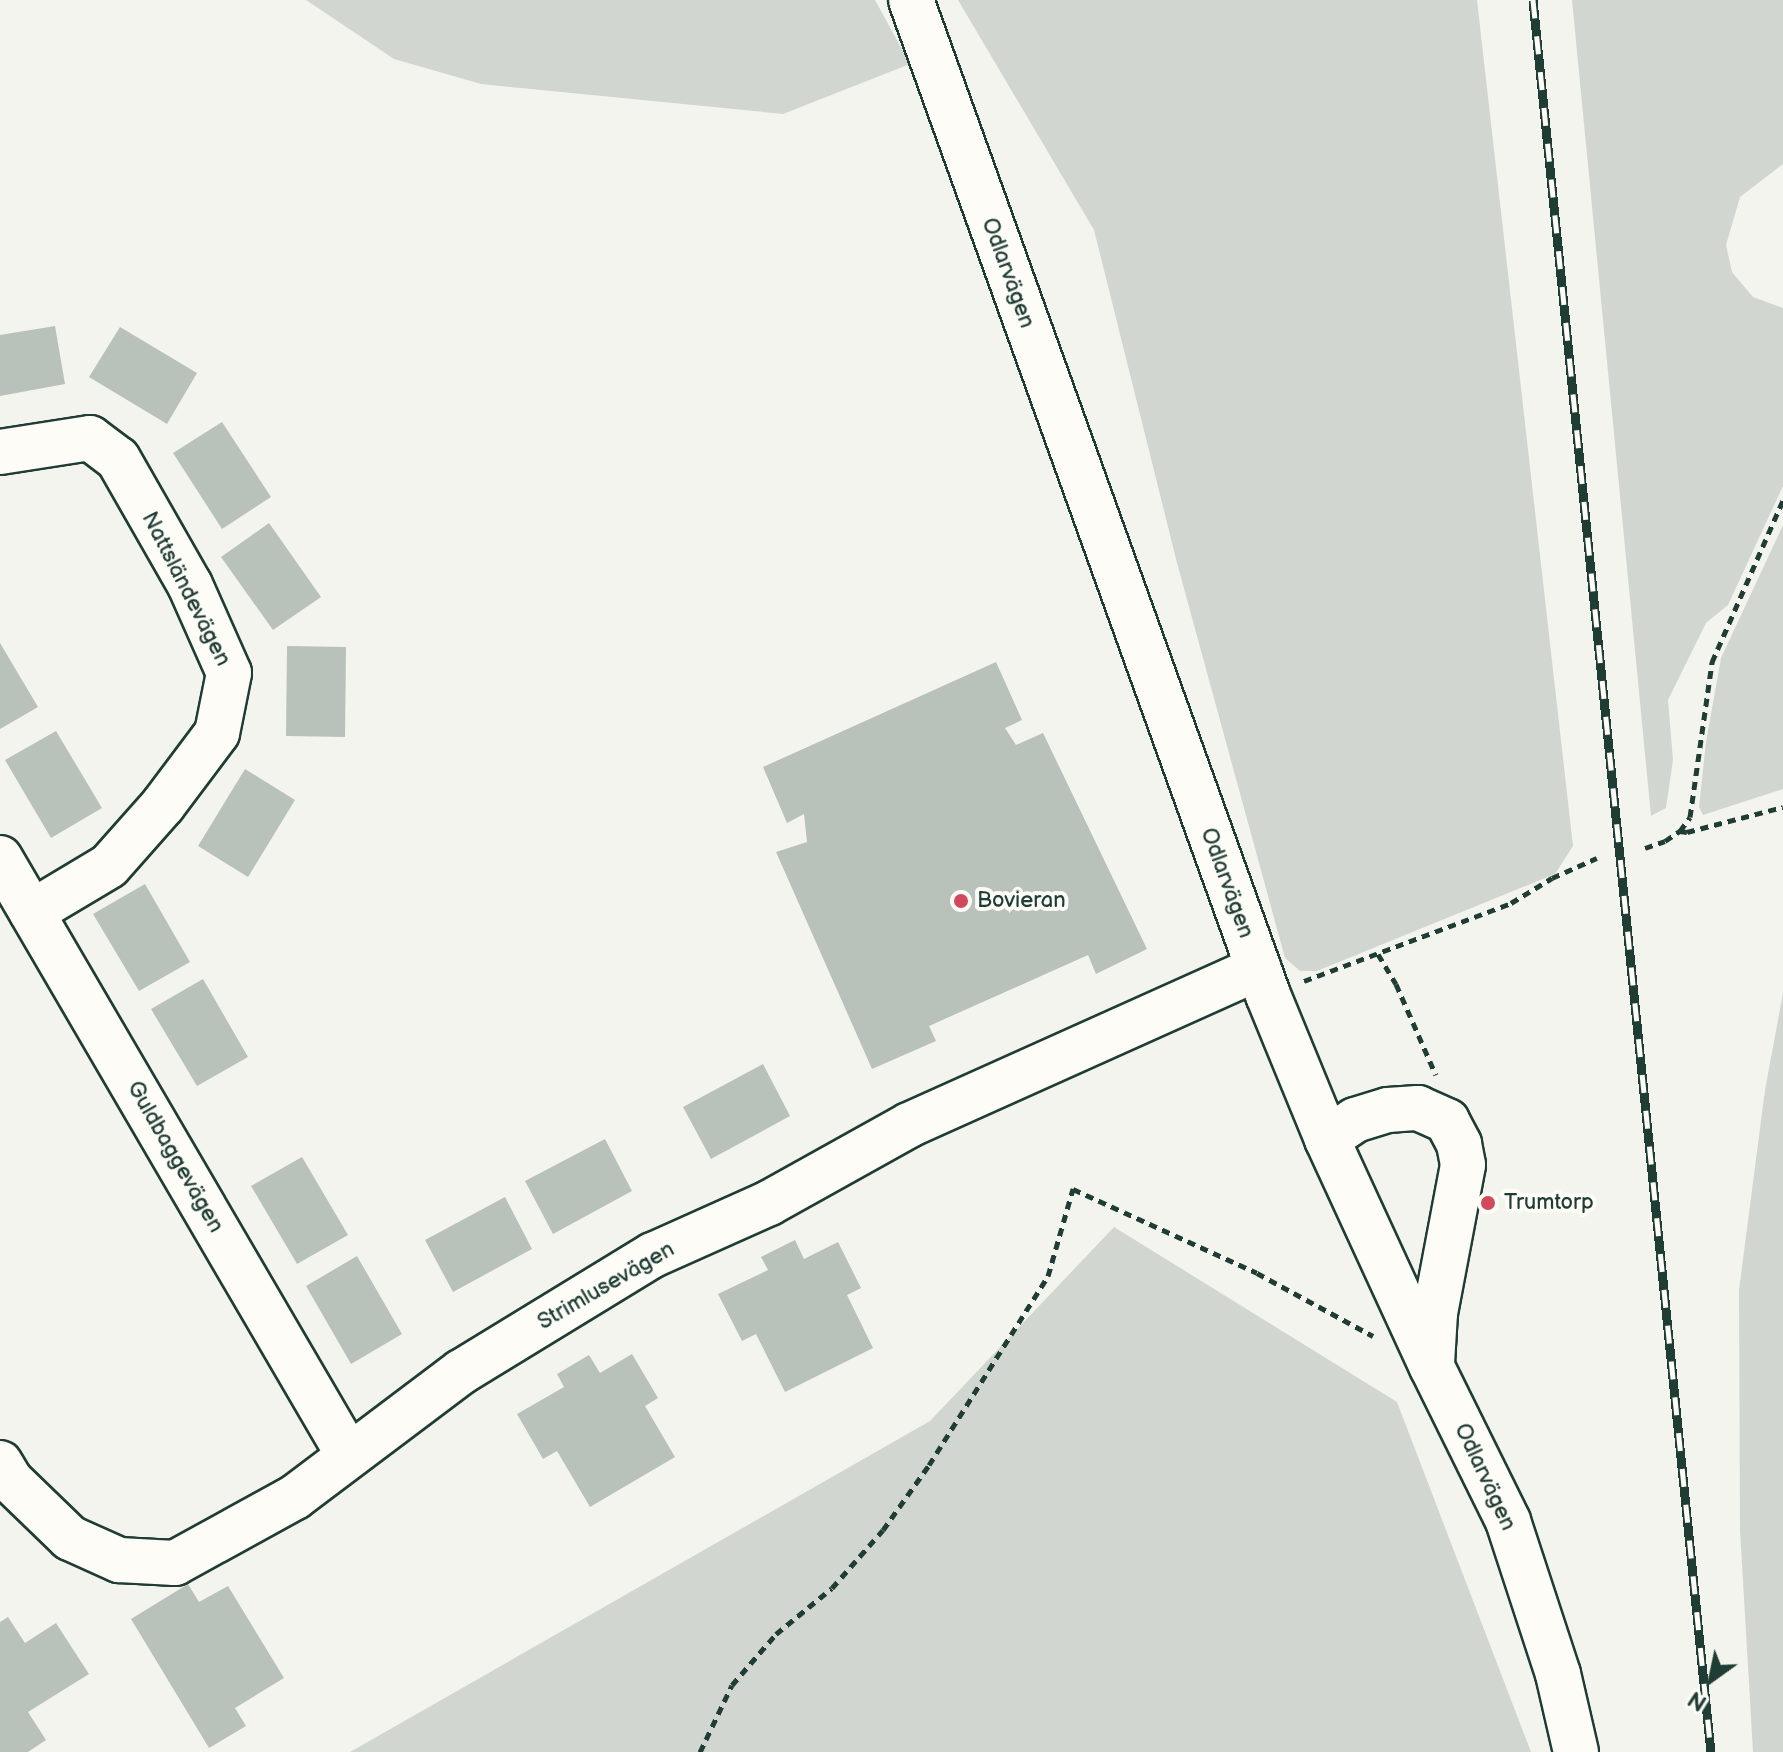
<!DOCTYPE html>
<meta charset="utf-8">
<style>
body{margin:0}
#map{position:relative;width:1783px;height:1752px;overflow:hidden;background:#f4f4ef;font-family:"Balsamiq Sans",sans-serif}
div>[style]{position:absolute}
.green>*{inset:0;background:#d1d6d1}
.building>*{inset:0;background:#b9c1bb}
.path>*{height:5px;margin-top:-2.5px;transform-origin:0;background:repeating-linear-gradient(90deg,#1f3d34 0 8px,transparent 0 14px)}
.roads{filter:drop-shadow(2px 0 #1f3d34) drop-shadow(-2px 0 #1f3d34) drop-shadow(0 2px #1f3d34) drop-shadow(0 -2px #1f3d34)}
.minor>*{height:44px;margin:-22px;padding:0 22px;transform-origin:22px;border-radius:22px;background:#fdfcf7}
.rail>*{height:9px;margin-top:-4.5px;transform-origin:0;background:repeating-linear-gradient(90deg,#fdfcf7 0 18px,#1f3d34 0 36px);box-sizing:border-box;border-block:2px solid #1f3d34}
.dots>*{width:22px;height:22px;translate:-50% -50%;box-sizing:border-box;border:4px solid #fdfcf7;border-radius:50%}
span{translate:-50% -50%;white-space:nowrap;text-align:center;line-height:1.15;-webkit-text-stroke:8px #fdfcf7;paint-order:stroke}
.street-label{font-size:22px;color:#1f3d34}
.poi-label{font-size:22px;color:#1f3d34}
.left{translate:0 -50%;text-align:left}
.north{position:absolute;left:1671px;top:1640px;width:80px;height:80px;-webkit-text-stroke:6px #fdfcf7;paint-order:stroke;rotate:213deg;font-size:22px;font-weight:700;line-height:32px;text-align:center;color:#1f3d34}
.north::after{content:'';display:block;margin:auto;width:28px;height:36px;background:#1f3d34;clip-path:polygon(50% 0,100% 100%,50% 72%,0 100%)}
</style>
<div id="map">
<div class="green">
<div style="clip-path:polygon(306px 0,875px 0,910px 64px,783px 114px,481px 84px,394px 59px)"></div>
<div style="clip-path:polygon(958px 0,1477px 0,1573px 846px,1555px 874px,1317px 971px,1300px 971px,1285px 958px,1177px 563px,1094px 230px)"></div>
<div style="clip-path:polygon(1572px 0,1783px 0,1783px 164px,1740px 197px,1726px 245px,1732px 272px,1753px 297px,1783px 308px,1783px 486px,1728px 605px,1706px 623px,1668px 700px,1673px 760px,1666px 808px,1651px 816px)"></div>
<div style="clip-path:polygon(1783px 525px,1783px 789px,1703px 815px,1699px 807px,1706px 742px,1721px 658px)"></div>
<div style="clip-path:polygon(1783px 993px,1783px 1752px,1753px 1752px,1740px 1530px,1739px 1290px,1765px 1090px)"></div>
<div style="clip-path:polygon(1114px 1227px,1397px 1402px,1531px 1752px,350px 1752px,930px 1421px)"></div>
</div>
<div class="building">
<div style="clip-path:polygon(55px 326px,65px 384px,0 396px,0 335px)"></div>
<div style="clip-path:polygon(120px 327px,197px 373px,167px 424px,89px 377px)"></div>
<div style="clip-path:polygon(222px 422px,271px 497px,222px 529px,173px 453px)"></div>
<div style="clip-path:polygon(269px 523px,321px 597px,273px 630px,221px 557px)"></div>
<div style="clip-path:polygon(0 643px,38px 707px,0 729px)"></div>
<div style="clip-path:polygon(287px 646px,346px 647px,345px 737px,286px 736px)"></div>
<div style="clip-path:polygon(996px 662px,1022px 720px,1005px 728px,1016px 745px,1043px 733px,1147px 949px,1096px 974px,1088px 955px,929px 1026px,936px 1041px,872px 1069px,776px 852px,807px 842px,804px 814px,787px 823px,763px 767px)"></div>
<div style="clip-path:polygon(56px 731px,102px 808px,51px 838px,5px 760px)"></div>
<div style="clip-path:polygon(245px 769px,295px 800px,248px 877px,198px 846px)"></div>
<div style="clip-path:polygon(145px 884px,190px 962px,139px 991px,93px 914px)"></div>
<div style="clip-path:polygon(203px 979px,248px 1057px,197px 1086px,151px 1009px)"></div>
<div style="clip-path:polygon(763px 1064px,790px 1116px,711px 1159px,683px 1107px)"></div>
<div style="clip-path:polygon(605px 1139px,632px 1191px,553px 1234px,525px 1181px)"></div>
<div style="clip-path:polygon(302px 1157px,348px 1235px,297px 1264px,251px 1186px)"></div>
<div style="clip-path:polygon(505px 1197px,532px 1249px,453px 1292px,425px 1240px)"></div>
<div style="clip-path:polygon(795px 1240px,804px 1259px,838px 1242px,861px 1288px,847px 1295px,873px 1348px,785px 1392px,756px 1334px,742px 1341px,718px 1294px,768px 1270px,761px 1257px)"></div>
<div style="clip-path:polygon(357px 1256px,402px 1334px,351px 1364px,306px 1286px)"></div>
<div style="clip-path:polygon(632px 1354px,658px 1398px,645px 1406px,675px 1457px,590px 1507px,557px 1451px,543px 1459px,517px 1414px,564px 1387px,557px 1374px,589px 1355px,600px 1373px)"></div>
<div style="clip-path:polygon(188px 1584px,199px 1602px,228px 1586px,284px 1678px,235px 1708px,246px 1726px,209px 1748px,131px 1619px)"></div>
<div style="clip-path:polygon(8px 1617px,25px 1643px,56px 1623px,89px 1674px,28px 1712px,46px 1740px,28px 1752px,0 1752px,0 1622px)"></div>
</div>
<div class="path">
<div style="left:1680px;top:831px;width:7px;rotate:8deg"></div>
<div style="left:1687px;top:832px;width:99px;rotate:-14.6deg"></div>
<div style="left:1645px;top:848px;width:21px;rotate:-19deg"></div>
<div style="left:1665px;top:841px;width:18px;rotate:-34deg"></div>
<div style="left:1680px;top:831px;width:17px;rotate:-54deg"></div>
<div style="left:1690px;top:817px;width:157px;rotate:-81.9deg"></div>
<div style="left:1712px;top:662px;width:177px;rotate:-66.3deg"></div>
<div style="left:1378px;top:954px;width:35px;rotate:59deg"></div>
<div style="left:1396px;top:984px;width:99px;rotate:66.3deg"></div>
<div style="left:1304px;top:981px;width:221px;rotate:-20.6deg"></div>
<div style="left:1511px;top:903px;width:48px;rotate:-31.4deg"></div>
<div style="left:1552px;top:878px;width:49px;rotate:-24deg"></div>
<div style="left:700px;top:1752px;width:74px;rotate:-64.5deg"></div>
<div style="left:732px;top:1685px;width:67px;rotate:-49.2deg"></div>
<div style="left:776px;top:1634px;width:72px;rotate:-39.4deg"></div>
<div style="left:832px;top:1588px;width:77px;rotate:-48.7deg"></div>
<div style="left:883px;top:1530px;width:80px;rotate:-54.7deg"></div>
<div style="left:929px;top:1465px;width:223px;rotate:-57.8deg"></div>
<div style="left:1048px;top:1276px;width:91px;rotate:-74deg"></div>
<div style="left:1073px;top:1189px;width:202px;rotate:24.5deg"></div>
<div style="left:1257px;top:1273px;width:132px;rotate:28.5deg"></div>
</div>
<div class="roads">
<div class="minor">
<div style="left:911px;top:0;width:1057px;rotate:70.26deg"></div>
<div style="left:1268px;top:995px;width:156px;rotate:67.7deg"></div>
<div style="left:1327px;top:1139px;width:251px;rotate:65.3deg"></div>
<div style="left:1432px;top:1367px;width:172px;rotate:63.7deg"></div>
<div style="left:1508px;top:1521px;width:161px;rotate:71.9deg"></div>
<div style="left:1558px;top:1674px;width:80px;rotate:77deg"></div>
<div style="left:0;top:452px;width:91px;rotate:-8.8deg"></div>
<div style="left:90px;top:438px;width:35px;rotate:37deg"></div>
<div style="left:118px;top:459px;width:145px;rotate:60.3deg"></div>
<div style="left:190px;top:585px;width:96px;rotate:66.1deg"></div>
<div style="left:229px;top:673px;width:61px;rotate:101.3deg"></div>
<div style="left:217px;top:733px;width:90px;rotate:126.9deg"></div>
<div style="left:163px;top:805px;width:81px;rotate:131.5deg"></div>
<div style="left:109px;top:866px;width:90px;rotate:149.1deg"></div>
<div style="left:0;top:858px;width:692px;rotate:59.73deg"></div>
<div style="left:1327px;top:1139px;width:34px;rotate:-34deg"></div>
<div style="left:1355px;top:1120px;width:34px;rotate:-17deg"></div>
<div style="left:1388px;top:1110px;width:30px;rotate:-4deg"></div>
<div style="left:1418px;top:1108px;width:32px;rotate:24deg"></div>
<div style="left:1447px;top:1121px;width:26px;rotate:62deg"></div>
<div style="left:1459px;top:1144px;width:21px;rotate:79deg"></div>
<div style="left:1463px;top:1165px;width:151px;rotate:100.7deg"></div>
<div style="left:1435px;top:1313px;width:50px;rotate:93.4deg"></div>
<div style="left:0;top:1463px;width:21px;rotate:59deg"></div>
<div style="left:11px;top:1481px;width:82px;rotate:44deg"></div>
<div style="left:70px;top:1538px;width:54px;rotate:24.2deg"></div>
<div style="left:119px;top:1560px;width:56px;rotate:3.1deg"></div>
<div style="left:175px;top:1563px;width:137px;rotate:-28.8deg"></div>
<div style="left:295px;top:1497px;width:208px;rotate:-37deg"></div>
<div style="left:461px;top:1372px;width:225px;rotate:-31.4deg"></div>
<div style="left:653px;top:1255px;width:127px;rotate:-24.1deg"></div>
<div style="left:769px;top:1203px;width:160px;rotate:-29.1deg"></div>
<div style="left:909px;top:1125px;width:383px;rotate:-24.2deg"></div>
</div>
</div>
<div class="rail">
<div style="left:1533px;top:0;width:1761px;rotate:84.2deg"></div>
</div>
<div class="dots">
<div style="left:961px;top:901px;background:#d1495b"></div>
<div style="left:1488px;top:1203px;background:#d1495b"></div>
</div>
<div class="street-label">
<span style="left:1008px;top:273px;rotate:70deg">Odlarvägen</span>
<span style="left:186px;top:589px;rotate:63deg">Nattsländevägen</span>
<span style="left:1227px;top:883px;rotate:70deg">Odlarvägen</span>
<span style="left:175px;top:1157px;rotate:60deg">Guldbaggevägen</span>
<span style="left:606px;top:1286px;rotate:-30deg">Strimlusevägen</span>
<span style="left:1485px;top:1477px;rotate:65deg">Odlarvägen</span>
</div>
<div class="poi-label">
<span class="left" style="left:977px;top:901px">Bovieran</span>
<span class="left" style="left:1504px;top:1203px">Trumtorp</span>
</div>
<div class="north">N</div>
</div>
